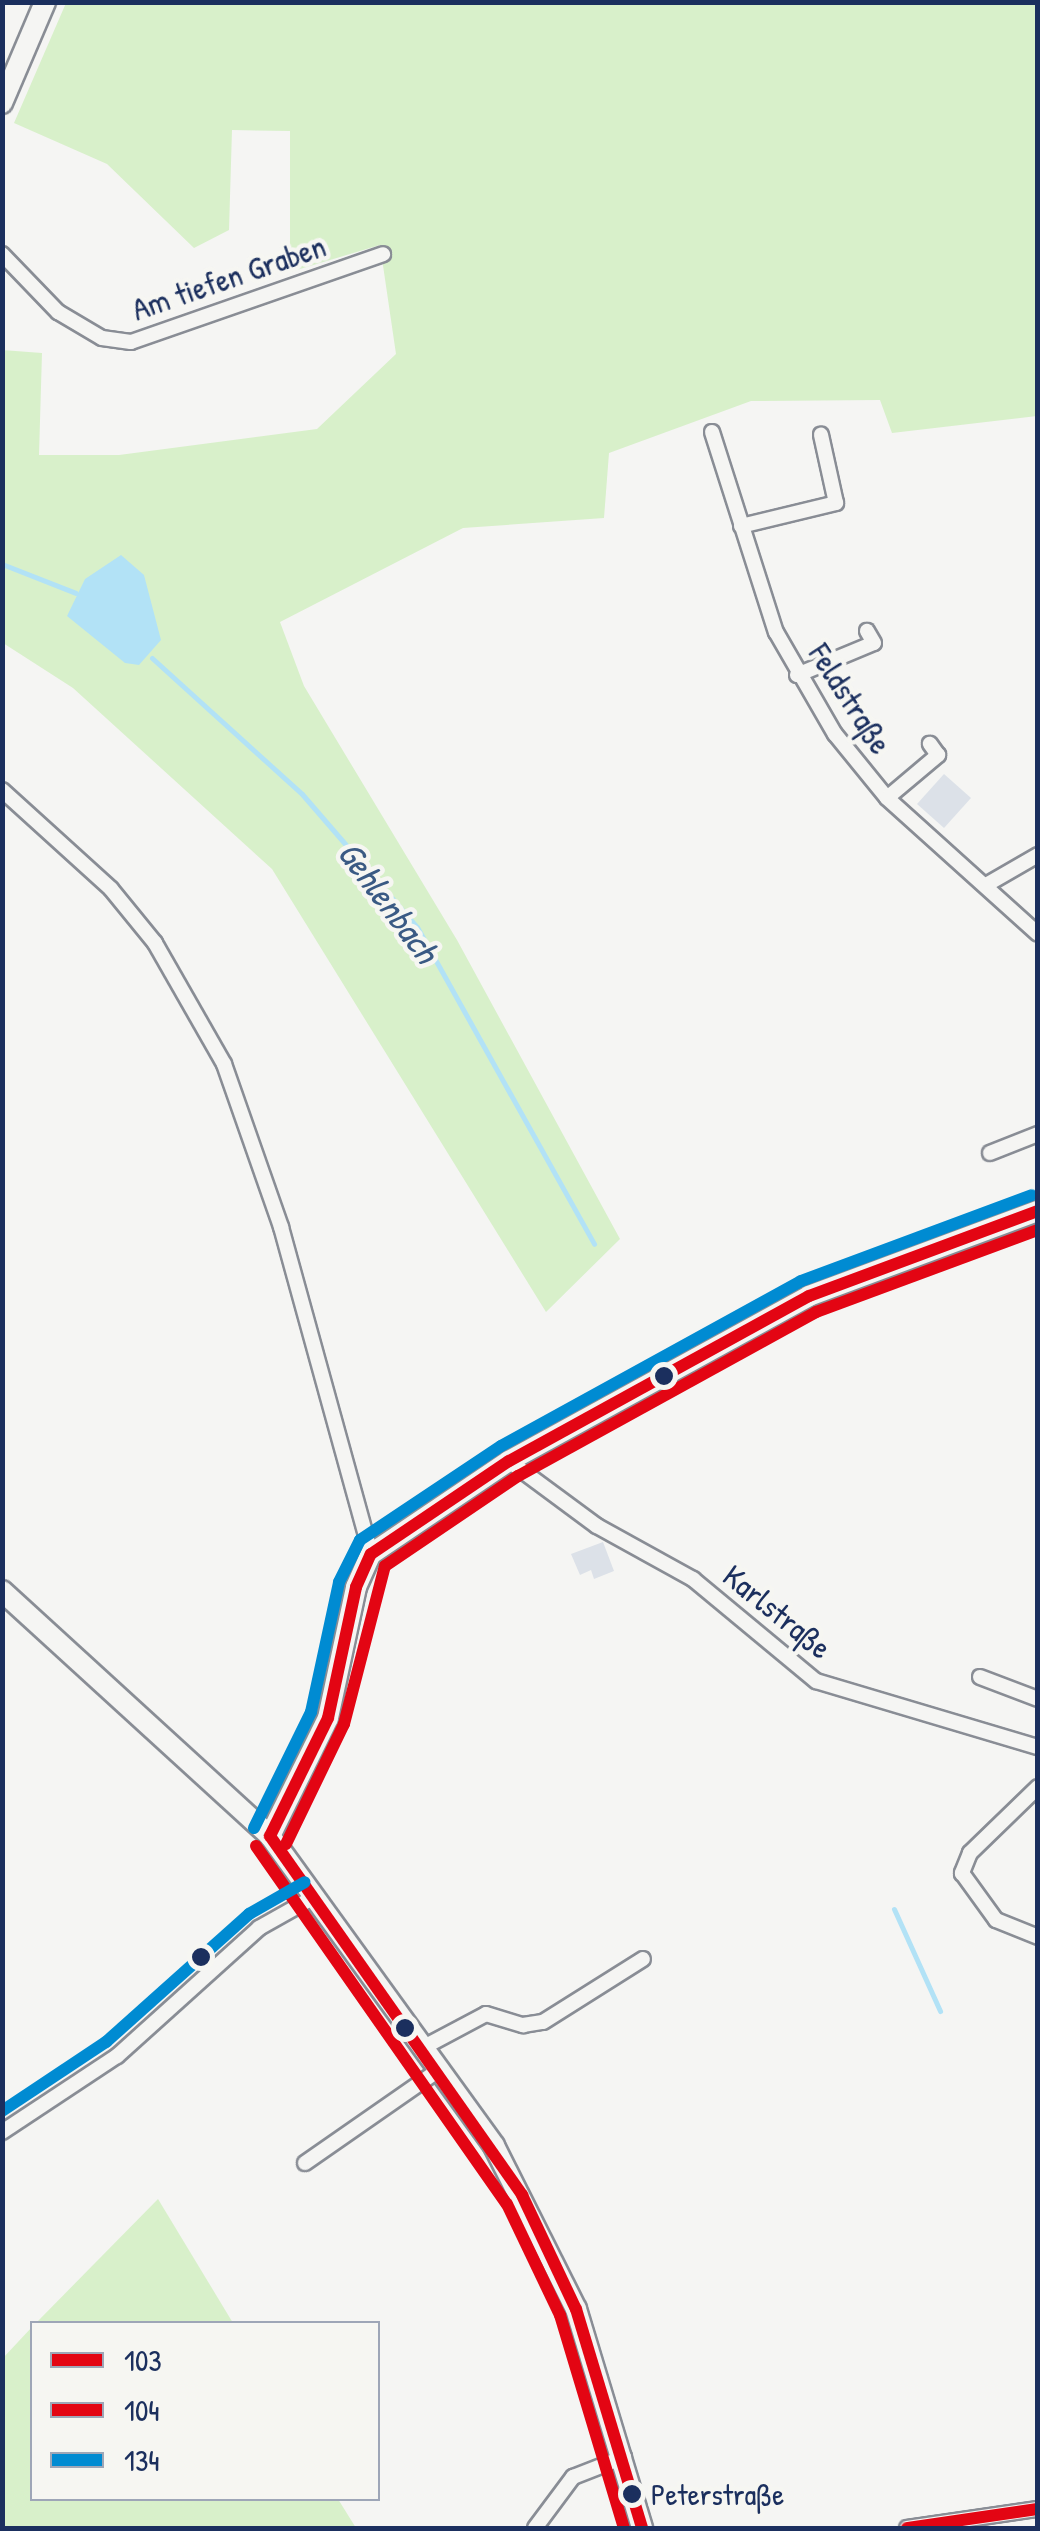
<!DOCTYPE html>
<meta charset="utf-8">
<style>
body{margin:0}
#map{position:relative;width:1040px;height:2531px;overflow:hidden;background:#f5f5f3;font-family:"Patrick Hand",sans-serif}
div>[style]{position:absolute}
.green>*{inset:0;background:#d8f0ca}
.water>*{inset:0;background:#b2e2f6}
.stream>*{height:5px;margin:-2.5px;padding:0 2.5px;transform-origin:2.5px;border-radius:2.5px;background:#b2e2f6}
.building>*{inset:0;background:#dce1e8}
.roads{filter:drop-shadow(2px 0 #898d95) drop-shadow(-2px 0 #898d95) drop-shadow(0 2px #898d95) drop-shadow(0 -2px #898d95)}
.street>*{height:14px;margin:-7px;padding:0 7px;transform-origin:7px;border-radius:7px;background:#f5f5f3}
.secondary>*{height:20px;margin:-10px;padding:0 10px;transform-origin:10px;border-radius:10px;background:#f5f5f3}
.bus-1>*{height:12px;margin:-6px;padding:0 6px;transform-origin:6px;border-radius:6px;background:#e30513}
.bus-2>*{height:12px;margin:-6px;padding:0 6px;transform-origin:6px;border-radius:6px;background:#e30513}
.bus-3>*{height:12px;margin:-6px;padding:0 6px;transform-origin:6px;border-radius:6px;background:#008bd2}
.dots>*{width:28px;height:28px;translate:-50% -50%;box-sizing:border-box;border:5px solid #f6f6f2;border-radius:50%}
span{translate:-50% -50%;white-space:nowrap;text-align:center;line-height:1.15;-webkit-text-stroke:9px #f6f6f2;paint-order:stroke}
.bus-label{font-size:30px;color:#1b2f5e}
.left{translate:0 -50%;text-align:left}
.street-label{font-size:32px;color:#1b2f5e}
.water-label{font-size:35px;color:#3a5a84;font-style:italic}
.frame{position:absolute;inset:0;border:5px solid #1b2f5e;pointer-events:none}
.legend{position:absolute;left:30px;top:2321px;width:350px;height:180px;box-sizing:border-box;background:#f6f6f2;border:2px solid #9ea6b7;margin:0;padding:12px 18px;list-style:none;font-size:30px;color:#1b2f5e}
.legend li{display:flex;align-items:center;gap:20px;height:50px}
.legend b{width:50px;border:2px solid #9ea6b7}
</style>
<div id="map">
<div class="green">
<div style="clip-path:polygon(66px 3px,1037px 3px,1037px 416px,892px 433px,880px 400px,751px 401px,609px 453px,604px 518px,463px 528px,280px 622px,304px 686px,457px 940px,620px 1239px,546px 1312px,272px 869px,73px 688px,3px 643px,2px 350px,42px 353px,39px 455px,119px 455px,317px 429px,396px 354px,380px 245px,290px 272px,290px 131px,232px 130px,229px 230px,194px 248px,107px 164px,14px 123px)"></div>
<div style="clip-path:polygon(158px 2199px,233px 2323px,36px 2323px)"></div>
<div style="clip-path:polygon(32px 2327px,32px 2498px,338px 2499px,356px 2528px,3px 2528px,3px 2358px)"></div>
</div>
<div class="water">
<div style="clip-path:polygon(121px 555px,144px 575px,161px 640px,139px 665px,125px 663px,67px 616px,85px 579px)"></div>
</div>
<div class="stream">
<div style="left:2px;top:564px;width:79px;rotate:21.4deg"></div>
<div style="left:152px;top:658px;width:202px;rotate:42.2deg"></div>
<div style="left:302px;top:794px;width:176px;rotate:49.2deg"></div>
<div style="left:417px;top:927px;width:363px;rotate:60.8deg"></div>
<div style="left:894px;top:1909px;width:112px;rotate:65.7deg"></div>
</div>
<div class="building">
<div style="clip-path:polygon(944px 774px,971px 798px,944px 828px,917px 804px)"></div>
<div style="clip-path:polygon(603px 1542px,614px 1571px,594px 1579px,591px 1570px,580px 1575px,571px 1554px)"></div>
</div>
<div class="roads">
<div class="street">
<div style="left:2px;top:254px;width:81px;rotate:46deg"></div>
<div style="left:58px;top:312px;width:51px;rotate:30.6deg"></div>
<div style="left:102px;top:338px;width:29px;rotate:8deg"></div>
<div style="left:131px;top:342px;width:267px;rotate:-19.2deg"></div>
<div style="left:712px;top:432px;width:210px;rotate:72.3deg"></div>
<div style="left:776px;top:632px;width:118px;rotate:60deg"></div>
<div style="left:835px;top:734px;width:82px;rotate:50.9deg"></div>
<div style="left:887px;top:798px;width:203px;rotate:42deg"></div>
<div style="left:741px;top:526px;width:98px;rotate:-13.6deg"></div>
<div style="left:836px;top:503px;width:70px;rotate:-102.4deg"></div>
<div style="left:797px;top:675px;width:83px;rotate:-22.6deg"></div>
<div style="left:874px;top:643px;width:14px;rotate:-120deg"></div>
<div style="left:2px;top:790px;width:147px;rotate:42.2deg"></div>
<div style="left:111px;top:889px;width:70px;rotate:50.8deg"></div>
<div style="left:155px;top:943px;width:139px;rotate:60.3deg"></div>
<div style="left:224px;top:1064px;width:173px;rotate:70.7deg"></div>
<div style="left:281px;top:1227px;width:339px;rotate:74.6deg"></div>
<div style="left:887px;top:798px;width:67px;rotate:-40.1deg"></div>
<div style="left:938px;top:755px;width:14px;rotate:-126deg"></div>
<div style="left:986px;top:885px;width:60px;rotate:-30deg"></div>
<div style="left:990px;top:1153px;width:52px;rotate:-21.6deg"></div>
<div style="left:509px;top:1461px;width:109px;rotate:36.5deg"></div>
<div style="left:597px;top:1526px;width:110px;rotate:28.9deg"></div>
<div style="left:693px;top:1579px;width:160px;rotate:39.7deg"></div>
<div style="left:816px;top:1681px;width:232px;rotate:16.6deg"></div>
<div style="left:980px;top:1677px;width:62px;rotate:20.8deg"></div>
<div style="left:1038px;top:1787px;width:95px;rotate:135.9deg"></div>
<div style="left:970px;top:1853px;width:22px;rotate:112deg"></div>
<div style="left:962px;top:1873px;width:58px;rotate:54.1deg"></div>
<div style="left:996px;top:1920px;width:45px;rotate:22deg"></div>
<div style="left:424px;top:2047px;width:70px;rotate:-28deg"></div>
<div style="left:486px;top:2014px;width:39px;rotate:17deg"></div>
<div style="left:523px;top:2025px;width:20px;rotate:-9deg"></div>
<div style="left:543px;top:2022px;width:118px;rotate:-32.2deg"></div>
<div style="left:2px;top:2132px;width:138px;rotate:-33.5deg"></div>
<div style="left:117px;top:2056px;width:191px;rotate:-42deg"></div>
<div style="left:259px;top:1928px;width:63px;rotate:-29.4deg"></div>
<div style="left:305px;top:2163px;width:165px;rotate:-34.8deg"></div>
<div style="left:535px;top:2528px;width:64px;rotate:-53.3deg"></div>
<div style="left:573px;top:2477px;width:55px;rotate:-21.4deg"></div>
<div style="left:907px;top:2528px;width:132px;rotate:-8.3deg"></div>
</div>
<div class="secondary">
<div style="left:2px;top:103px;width:110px;rotate:-66.9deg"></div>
<div style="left:2px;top:1591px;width:363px;rotate:42.4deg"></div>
<div style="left:270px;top:1836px;width:382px;rotate:54.1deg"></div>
<div style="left:494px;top:2146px;width:182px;rotate:63.3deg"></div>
<div style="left:576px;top:2309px;width:229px;rotate:73.2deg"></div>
<div style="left:270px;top:1836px;width:131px;rotate:-63.8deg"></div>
<div style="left:328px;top:1718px;width:134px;rotate:-77.9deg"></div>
<div style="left:356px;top:1587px;width:36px;rotate:-66deg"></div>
<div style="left:371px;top:1554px;width:166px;rotate:-34deg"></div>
<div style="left:509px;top:1461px;width:342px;rotate:-28.8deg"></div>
<div style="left:809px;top:1296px;width:244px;rotate:-20.4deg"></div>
</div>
</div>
<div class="bus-1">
<div style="left:270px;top:1836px;width:131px;rotate:-63.8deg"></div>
<div style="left:328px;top:1718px;width:134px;rotate:-77.9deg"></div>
<div style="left:356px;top:1587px;width:36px;rotate:-66deg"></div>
<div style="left:371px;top:1554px;width:166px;rotate:-34deg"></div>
<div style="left:509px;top:1461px;width:342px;rotate:-28.8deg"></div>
<div style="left:809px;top:1296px;width:244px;rotate:-20.4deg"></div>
<div style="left:270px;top:1836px;width:439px;rotate:54.9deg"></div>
<div style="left:522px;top:2195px;width:126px;rotate:64.7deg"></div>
<div style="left:576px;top:2309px;width:229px;rotate:73.2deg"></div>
<div style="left:907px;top:2528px;width:132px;rotate:-8.3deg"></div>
</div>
<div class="bus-2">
<div style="left:286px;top:1844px;width:133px;rotate:-64.2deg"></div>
<div style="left:344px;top:1724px;width:163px;rotate:-75.5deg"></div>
<div style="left:385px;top:1566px;width:161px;rotate:-34.1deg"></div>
<div style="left:518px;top:1476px;width:340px;rotate:-28.8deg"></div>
<div style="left:816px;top:1312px;width:237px;rotate:-20.3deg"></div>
<div style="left:256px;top:1846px;width:437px;rotate:55deg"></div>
<div style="left:507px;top:2204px;width:123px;rotate:64.5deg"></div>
<div style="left:560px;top:2315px;width:222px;rotate:73.3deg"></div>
</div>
<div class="bus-3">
<div style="left:254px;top:1828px;width:129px;rotate:-63.8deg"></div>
<div style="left:311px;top:1712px;width:133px;rotate:-77.8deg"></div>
<div style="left:339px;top:1582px;width:47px;rotate:-63.4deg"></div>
<div style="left:360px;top:1540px;width:169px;rotate:-33.7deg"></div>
<div style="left:501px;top:1446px;width:342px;rotate:-28.8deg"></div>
<div style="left:801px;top:1281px;width:246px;rotate:-20.4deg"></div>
<div style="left:2px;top:2111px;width:125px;rotate:-33.6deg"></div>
<div style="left:106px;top:2042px;width:192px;rotate:-41.8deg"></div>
<div style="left:249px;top:1914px;width:64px;rotate:-29.7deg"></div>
</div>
<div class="dots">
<div style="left:664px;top:1376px;background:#1b2f5e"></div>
<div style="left:201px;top:1957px;background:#1b2f5e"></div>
<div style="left:405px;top:2028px;background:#1b2f5e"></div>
<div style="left:632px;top:2494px;background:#1b2f5e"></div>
</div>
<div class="bus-label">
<span class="left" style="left:651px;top:2494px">Peterstraße</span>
</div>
<div class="street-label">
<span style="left:229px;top:278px;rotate:-19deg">Am tiefen Graben</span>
<span style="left:850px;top:699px;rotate:57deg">Feldstraße</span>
<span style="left:777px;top:1612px;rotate:39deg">Karlstraße</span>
</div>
<div class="water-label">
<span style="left:388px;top:902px;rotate:53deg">Gehlenbach</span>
</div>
<div class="frame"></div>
<ul class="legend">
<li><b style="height:12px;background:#e30513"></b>103</li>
<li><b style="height:12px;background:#e30513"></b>104</li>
<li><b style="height:12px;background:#008bd2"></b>134</li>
</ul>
</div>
